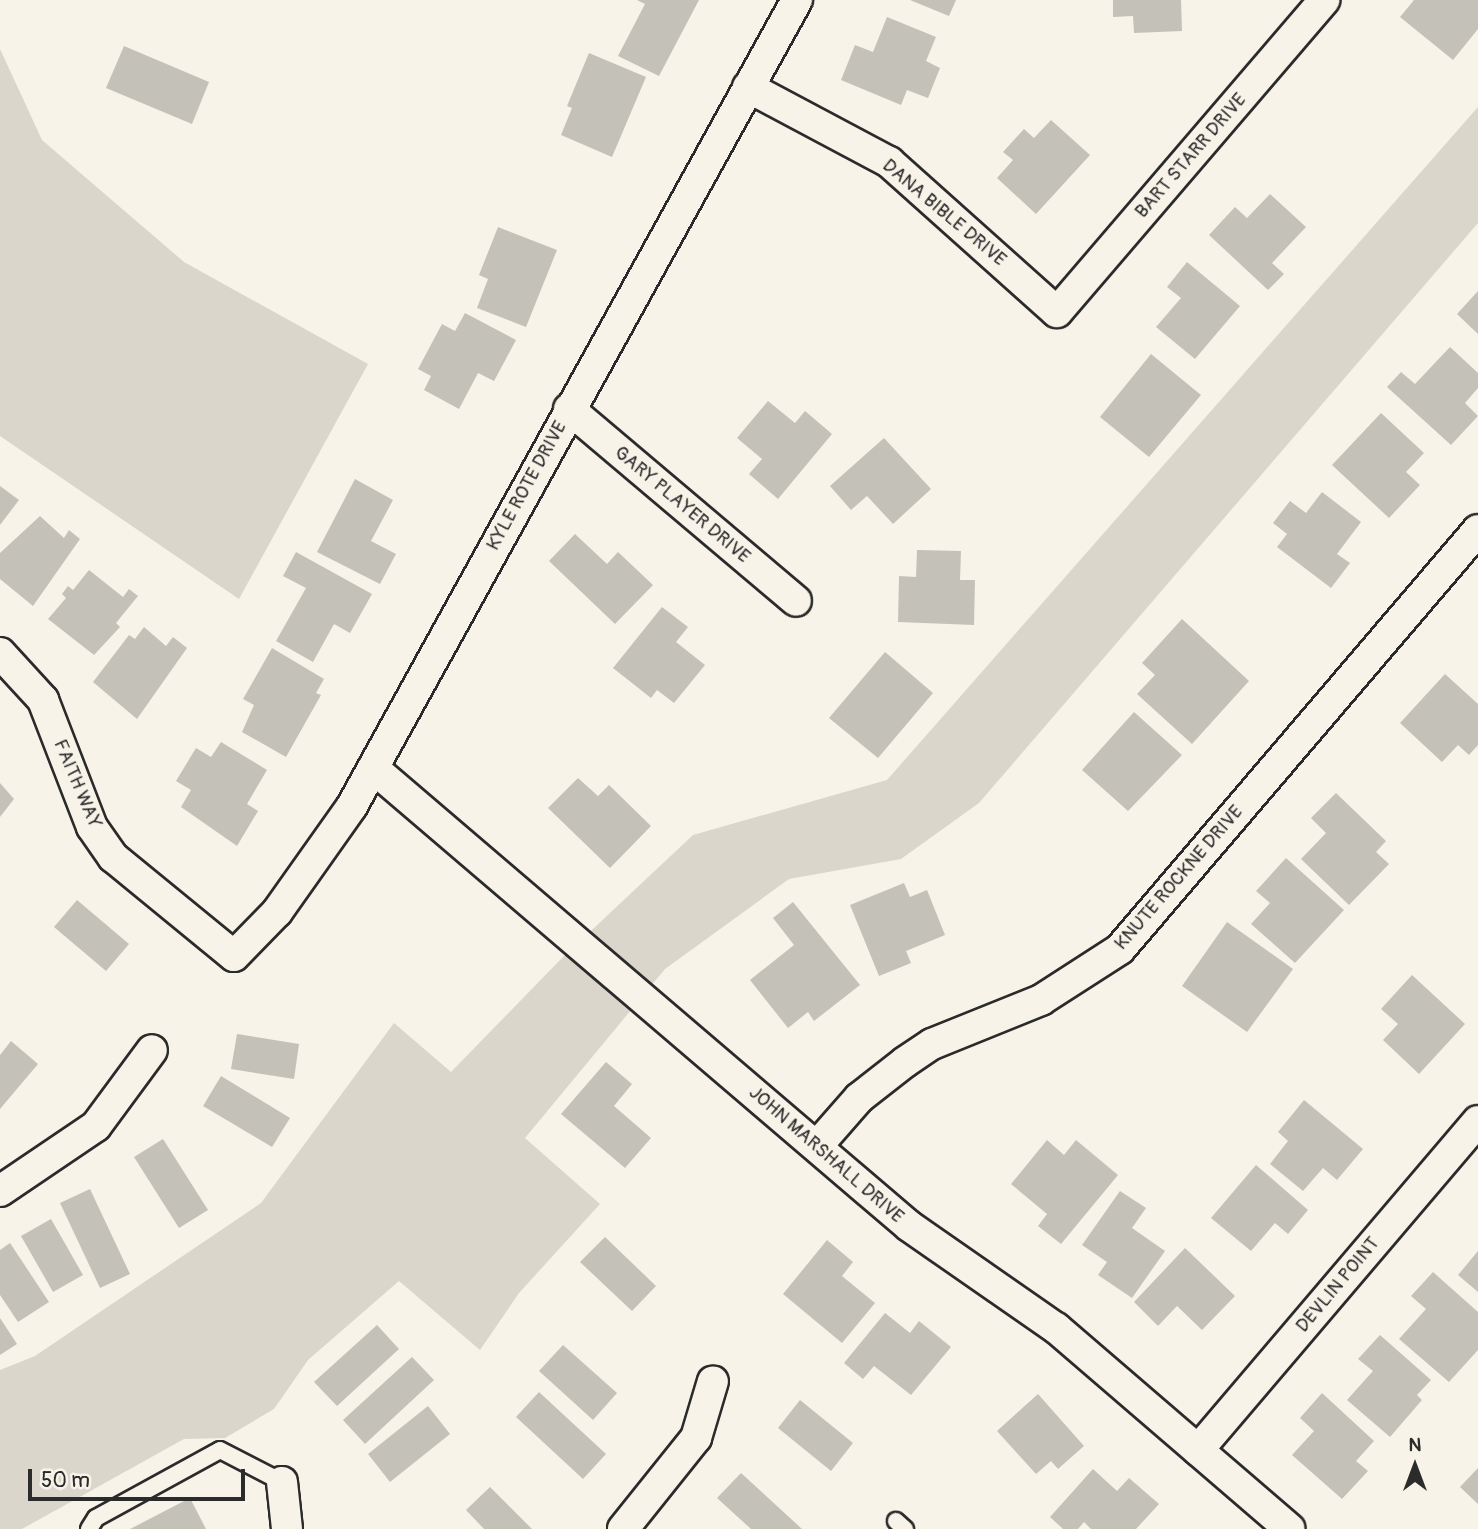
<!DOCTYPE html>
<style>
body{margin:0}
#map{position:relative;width:1478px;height:1529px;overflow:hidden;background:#f7f3e8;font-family:Pangolin,sans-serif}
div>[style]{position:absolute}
.green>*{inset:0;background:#dad6cc}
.building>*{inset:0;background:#c4c1b9}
.roads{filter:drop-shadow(2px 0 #2b2b2b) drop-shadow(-2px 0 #2b2b2b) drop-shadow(0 2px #2b2b2b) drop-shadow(0 -2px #2b2b2b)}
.service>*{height:16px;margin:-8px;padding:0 8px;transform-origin:8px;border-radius:8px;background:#f7f3e8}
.minor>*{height:30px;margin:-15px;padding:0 15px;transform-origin:15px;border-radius:15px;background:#f7f3e8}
span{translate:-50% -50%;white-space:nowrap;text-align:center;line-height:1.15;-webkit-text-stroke:5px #f7f3e8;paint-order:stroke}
.street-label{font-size:19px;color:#2b2b2b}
.north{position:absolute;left:1380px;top:1431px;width:70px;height:70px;-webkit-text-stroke:5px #f7f3e8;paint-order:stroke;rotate:0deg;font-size:19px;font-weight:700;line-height:28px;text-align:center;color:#2b2b2b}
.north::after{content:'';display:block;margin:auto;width:24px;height:32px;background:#2b2b2b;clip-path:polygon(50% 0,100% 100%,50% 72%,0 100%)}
.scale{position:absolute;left:28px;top:1469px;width:217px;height:32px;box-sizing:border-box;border:4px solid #2b2b2b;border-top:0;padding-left:9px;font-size:21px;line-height:24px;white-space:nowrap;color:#2b2b2b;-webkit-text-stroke:5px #f7f3e8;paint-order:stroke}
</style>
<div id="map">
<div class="green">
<div style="clip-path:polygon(0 49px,42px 140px,184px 262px,368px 364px,239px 599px,0 436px)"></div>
<div style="clip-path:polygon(1478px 107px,1478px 223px,979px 803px,901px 859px,789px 879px,665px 969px,525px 1138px,600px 1204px,519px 1293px,480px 1350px,399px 1281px,308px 1360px,274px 1409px,225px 1438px,184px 1439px,22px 1529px,0 1529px,0 1370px,35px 1356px,261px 1203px,394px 1023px,451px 1072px,561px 959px,693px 835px,887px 780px)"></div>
</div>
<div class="building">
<div style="clip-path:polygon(637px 0,699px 0,659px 76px,618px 56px,645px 4px)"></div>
<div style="clip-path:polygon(910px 0,956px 0,949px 16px)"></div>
<div style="clip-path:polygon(1113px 0,1181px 0,1182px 31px,1134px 33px,1133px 16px,1113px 17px)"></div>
<div style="clip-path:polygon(1414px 0,1478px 0,1478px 29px,1453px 60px,1400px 17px)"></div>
<div style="clip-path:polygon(887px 17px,936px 37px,926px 61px,940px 68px,928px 98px,907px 90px,901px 105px,841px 80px,855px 45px,873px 52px)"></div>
<div style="clip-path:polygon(124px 46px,209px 82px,192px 124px,106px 88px)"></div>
<div style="clip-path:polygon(589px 53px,646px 77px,612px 157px,561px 135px,572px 108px,567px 106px)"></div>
<div style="clip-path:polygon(1051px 120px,1090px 155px,1036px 214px,997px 178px,1013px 160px,1003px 152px,1024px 129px,1034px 138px)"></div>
<div style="clip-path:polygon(1270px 194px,1306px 227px,1272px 263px,1284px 274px,1268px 290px,1209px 235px,1235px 207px,1247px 218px)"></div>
<div style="clip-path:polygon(498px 227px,557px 250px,526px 327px,477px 308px,488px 279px,479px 275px)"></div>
<div style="clip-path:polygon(1187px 262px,1240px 306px,1195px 359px,1156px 327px,1181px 298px,1167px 287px)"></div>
<div style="clip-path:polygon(1478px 291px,1478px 334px,1457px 314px)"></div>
<div style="clip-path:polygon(465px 313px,516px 340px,494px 381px,478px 373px,459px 409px,424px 390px,431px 376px,418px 369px,442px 324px,455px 331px)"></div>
<div style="clip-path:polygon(1450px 347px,1478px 373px,1478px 388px,1465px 403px,1478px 416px,1451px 445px,1387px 387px,1401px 372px,1415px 384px)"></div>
<div style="clip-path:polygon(1151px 354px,1201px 395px,1149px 457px,1100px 417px)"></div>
<div style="clip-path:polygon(768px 401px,795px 423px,805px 411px,832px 434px,778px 499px,749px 474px,762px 459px,737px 438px)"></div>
<div style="clip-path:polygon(1381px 413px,1424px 453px,1406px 472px,1420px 485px,1389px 518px,1332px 465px)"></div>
<div style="clip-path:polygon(884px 438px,931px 489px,893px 524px,867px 496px,851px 510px,830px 486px)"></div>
<div style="clip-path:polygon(355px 479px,393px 500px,371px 541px,396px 554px,380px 584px,317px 552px)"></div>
<div style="clip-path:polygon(0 486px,19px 500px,0 525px)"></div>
<div style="clip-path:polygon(1322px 492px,1361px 522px,1337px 554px,1350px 563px,1331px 588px,1277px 547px,1287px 534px,1273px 523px,1290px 501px,1306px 513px)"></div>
<div style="clip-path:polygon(40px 516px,64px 538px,69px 530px,80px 539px,33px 606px,0 579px,0 553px)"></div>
<div style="clip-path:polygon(575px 534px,607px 564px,618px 552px,653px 585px,615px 624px,549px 561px)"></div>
<div style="clip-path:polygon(917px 550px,961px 551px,960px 580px,975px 580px,974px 625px,898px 622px,899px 576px,916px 577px)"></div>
<div style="clip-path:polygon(296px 552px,372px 594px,350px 633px,334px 624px,313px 662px,276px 641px,306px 588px,283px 576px)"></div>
<div style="clip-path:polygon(89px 570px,123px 597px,129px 589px,138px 596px,116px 623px,120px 627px,94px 655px,48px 619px,66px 598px,62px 594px,68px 586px,73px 590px)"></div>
<div style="clip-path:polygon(662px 607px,688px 627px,676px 642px,705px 665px,674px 703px,657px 690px,651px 698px,613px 668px)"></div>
<div style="clip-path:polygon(1182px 619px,1249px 681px,1192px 744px,1137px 694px,1155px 675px,1142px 663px)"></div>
<div style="clip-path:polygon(144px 627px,166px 646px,173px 637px,187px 648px,137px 719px,93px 682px,129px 635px,135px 639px)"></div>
<div style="clip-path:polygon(272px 648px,324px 679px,316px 693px,321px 695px,286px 757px,242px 732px,254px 705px,243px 699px)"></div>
<div style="clip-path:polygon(885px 652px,933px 693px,878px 758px,829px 718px)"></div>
<div style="clip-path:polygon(1445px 674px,1478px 704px,1478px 745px,1469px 755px,1458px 745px,1442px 762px,1400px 723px)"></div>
<div style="clip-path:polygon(1134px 712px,1182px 755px,1128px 811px,1082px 770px)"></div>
<div style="clip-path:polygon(221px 742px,267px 770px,247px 804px,258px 811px,237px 846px,181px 807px,191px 790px,176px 781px,196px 748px,211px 757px)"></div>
<div style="clip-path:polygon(578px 778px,598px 796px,609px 785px,651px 826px,610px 868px,548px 808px)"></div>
<div style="clip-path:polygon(0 783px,14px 799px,0 817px)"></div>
<div style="clip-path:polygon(1336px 793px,1386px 841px,1376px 852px,1389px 864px,1349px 905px,1301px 859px,1326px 833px,1311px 818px)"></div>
<div style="clip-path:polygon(1286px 858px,1344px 910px,1295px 963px,1251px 924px,1270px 903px,1256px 891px)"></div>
<div style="clip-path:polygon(904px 883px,910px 897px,927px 890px,945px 935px,906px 951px,911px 963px,879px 976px,850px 905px)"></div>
<div style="clip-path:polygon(77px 900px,129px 944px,106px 971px,54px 927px)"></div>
<div style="clip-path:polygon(793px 902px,860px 985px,814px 1021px,808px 1012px,788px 1028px,750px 980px,794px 945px,773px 918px)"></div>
<div style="clip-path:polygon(1227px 922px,1293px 969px,1247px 1032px,1182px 986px)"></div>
<div style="clip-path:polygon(1412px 975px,1465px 1024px,1419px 1074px,1383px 1040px,1398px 1024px,1381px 1009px)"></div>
<div style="clip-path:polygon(237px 1034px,299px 1044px,294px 1079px,231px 1069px)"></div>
<div style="clip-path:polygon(11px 1041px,38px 1064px,0 1109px,0 1055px)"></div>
<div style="clip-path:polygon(606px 1062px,632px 1084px,614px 1106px,651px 1138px,625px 1168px,561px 1114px)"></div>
<div style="clip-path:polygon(221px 1076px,290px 1118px,272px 1147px,203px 1106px)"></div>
<div style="clip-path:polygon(1304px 1100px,1363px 1149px,1337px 1180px,1323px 1168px,1303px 1191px,1270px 1164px,1288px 1141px,1278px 1132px)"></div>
<div style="clip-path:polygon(163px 1139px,208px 1210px,179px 1228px,134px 1157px)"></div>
<div style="clip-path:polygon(1047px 1140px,1064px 1155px,1076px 1140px,1118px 1175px,1061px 1244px,1038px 1226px,1047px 1214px,1011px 1184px)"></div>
<div style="clip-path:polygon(1256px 1165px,1308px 1210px,1288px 1234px,1275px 1223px,1251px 1251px,1211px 1218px)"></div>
<div style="clip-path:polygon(90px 1189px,130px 1274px,100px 1288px,60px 1203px)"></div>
<div style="clip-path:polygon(1120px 1191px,1146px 1208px,1132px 1228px,1165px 1251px,1132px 1298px,1098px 1275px,1107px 1262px,1082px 1245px)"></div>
<div style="clip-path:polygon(51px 1219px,83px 1275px,53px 1292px,21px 1236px)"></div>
<div style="clip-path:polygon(605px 1237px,656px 1286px,632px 1311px,580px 1262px)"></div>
<div style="clip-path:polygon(827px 1240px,853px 1262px,842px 1276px,875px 1303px,842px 1343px,783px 1294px)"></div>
<div style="clip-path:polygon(10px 1243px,49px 1302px,18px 1322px,0 1295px,0 1250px)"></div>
<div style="clip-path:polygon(1185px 1248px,1235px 1296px,1202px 1330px,1177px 1306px,1158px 1326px,1134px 1302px)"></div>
<div style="clip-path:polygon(1478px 1251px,1478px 1292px,1458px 1275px)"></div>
<div style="clip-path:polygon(1433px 1272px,1478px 1312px,1478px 1350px,1449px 1382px,1399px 1339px,1426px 1309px,1411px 1296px)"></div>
<div style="clip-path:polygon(885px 1313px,910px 1333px,919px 1321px,951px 1347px,911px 1395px,874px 1366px,863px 1379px,844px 1363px)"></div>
<div style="clip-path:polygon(0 1318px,17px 1344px,0 1355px)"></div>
<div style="clip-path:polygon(377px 1325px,399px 1349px,337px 1406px,314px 1382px)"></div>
<div style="clip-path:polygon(1380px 1335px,1431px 1380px,1417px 1395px,1422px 1400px,1390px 1437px,1347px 1400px,1373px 1371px,1358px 1359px)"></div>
<div style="clip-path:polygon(563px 1345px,617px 1393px,593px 1420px,539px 1371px)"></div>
<div style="clip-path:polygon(412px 1357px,434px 1380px,365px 1444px,343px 1420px)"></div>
<div style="clip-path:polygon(539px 1392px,606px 1454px,583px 1479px,516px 1417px)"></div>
<div style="clip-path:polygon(1322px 1393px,1374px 1441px,1356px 1461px,1368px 1471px,1342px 1499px,1292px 1455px,1314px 1431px,1300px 1418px)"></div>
<div style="clip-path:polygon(1038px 1394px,1084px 1446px,1058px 1469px,1051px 1461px,1036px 1474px,997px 1431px)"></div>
<div style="clip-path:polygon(800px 1400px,853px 1443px,831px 1471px,778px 1428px)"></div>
<div style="clip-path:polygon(428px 1406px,450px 1434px,390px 1482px,368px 1454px)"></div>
<div style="clip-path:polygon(1478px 1468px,1478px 1504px,1460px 1487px)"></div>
<div style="clip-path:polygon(1093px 1469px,1117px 1491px,1129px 1478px,1159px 1504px,1136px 1529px,1091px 1529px,1084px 1522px,1078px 1529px,1063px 1529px,1050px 1517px)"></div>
<div style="clip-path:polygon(741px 1473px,802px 1529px,751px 1529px,717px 1498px)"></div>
<div style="clip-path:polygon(490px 1487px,532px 1529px,484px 1529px,466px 1510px)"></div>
<div style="clip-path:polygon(190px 1498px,206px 1529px,130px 1529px)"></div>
</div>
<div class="roads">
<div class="service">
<div style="left:896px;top:1521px;width:12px;rotate:42deg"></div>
<div style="left:89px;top:1529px;width:13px;rotate:-58deg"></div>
<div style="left:96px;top:1518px;width:141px;rotate:-28.7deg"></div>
<div style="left:220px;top:1450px;width:70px;rotate:27.3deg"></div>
</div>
<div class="minor">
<div style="left:748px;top:87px;width:160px;rotate:28deg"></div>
<div style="left:889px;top:162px;width:225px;rotate:41.8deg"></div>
<div style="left:1057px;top:312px;width:411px;rotate:-49.4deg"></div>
<div style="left:569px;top:409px;width:297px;rotate:40.2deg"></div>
<div style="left:0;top:653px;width:64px;rotate:47.5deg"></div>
<div style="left:43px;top:700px;width:136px;rotate:68.9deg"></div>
<div style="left:92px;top:827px;width:37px;rotate:55deg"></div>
<div style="left:113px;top:857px;width:156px;rotate:39.3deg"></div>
<div style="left:234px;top:956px;width:62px;rotate:-45.7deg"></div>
<div style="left:277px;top:912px;width:130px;rotate:-54.7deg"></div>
<div style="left:352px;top:806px;width:921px;rotate:-61.1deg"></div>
<div style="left:373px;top:768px;width:705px;rotate:40.51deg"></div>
<div style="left:909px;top:1226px;width:179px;rotate:34.8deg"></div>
<div style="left:1056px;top:1328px;width:308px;rotate:40.7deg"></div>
<div style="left:817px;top:1146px;width:64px;rotate:-48.8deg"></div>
<div style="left:859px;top:1098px;width:58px;rotate:-38deg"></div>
<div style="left:905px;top:1062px;width:32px;rotate:-34deg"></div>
<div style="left:932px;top:1044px;width:118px;rotate:-22deg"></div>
<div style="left:1041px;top:1000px;width:94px;rotate:-32.8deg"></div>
<div style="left:1120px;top:949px;width:551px;rotate:-49.49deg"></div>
<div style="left:0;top:1191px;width:116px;rotate:-34.1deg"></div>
<div style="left:96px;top:1126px;width:94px;rotate:-53.6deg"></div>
<div style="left:1198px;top:1450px;width:432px;rotate:-49.6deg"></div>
<div style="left:282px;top:1482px;width:47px;rotate:83.9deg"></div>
<div style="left:623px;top:1529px;width:117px;rotate:-51.3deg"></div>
<div style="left:696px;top:1438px;width:59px;rotate:-73.4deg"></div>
</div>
</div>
<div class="street-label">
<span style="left:1191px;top:156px;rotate:-49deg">BART STARR DRIVE</span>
<span style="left:944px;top:213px;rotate:40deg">DANA BIBLE DRIVE</span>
<span style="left:527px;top:486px;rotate:-61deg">KYLE ROTE DRIVE</span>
<span style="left:682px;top:505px;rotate:40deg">GARY PLAYER DRIVE</span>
<span style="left:77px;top:784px;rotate:67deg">FAITH WAY</span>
<span style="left:1179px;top:878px;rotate:-49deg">KNUTE ROCKNE DRIVE</span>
<span style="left:826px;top:1155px;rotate:41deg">JOHN MARSHALL DRIVE</span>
<span style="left:1338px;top:1285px;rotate:-50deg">DEVLIN POINT</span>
</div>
<div class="north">N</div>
<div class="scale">50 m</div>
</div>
